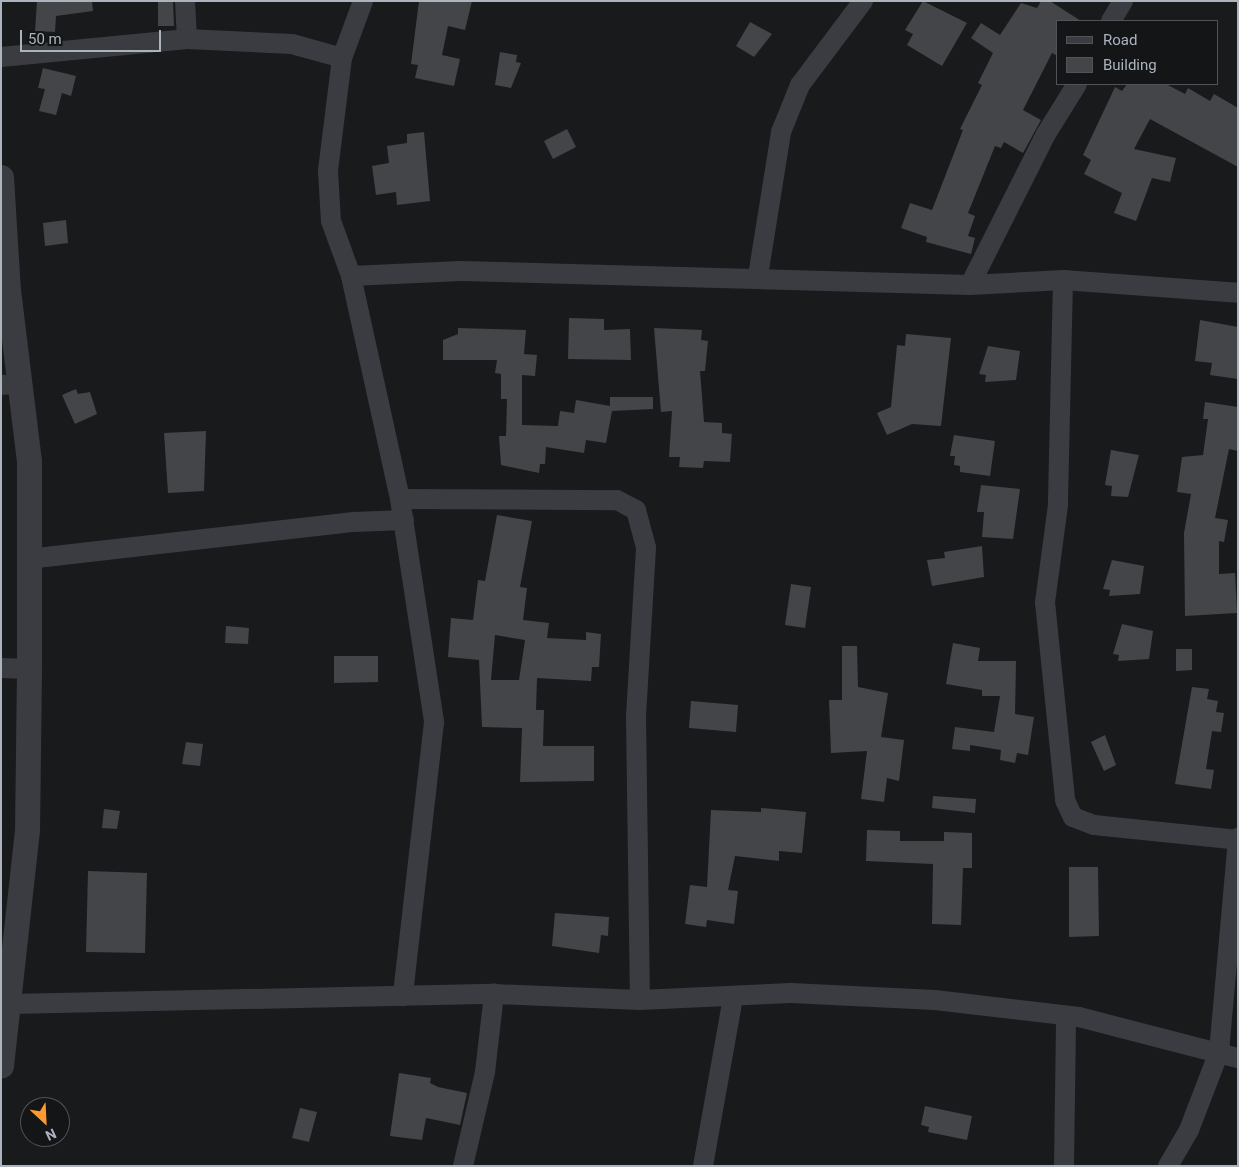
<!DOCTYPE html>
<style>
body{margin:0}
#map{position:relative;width:1239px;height:1167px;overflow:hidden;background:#191a1c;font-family:Roboto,sans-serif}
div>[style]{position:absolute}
.building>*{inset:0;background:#434549}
.minor>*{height:20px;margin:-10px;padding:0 10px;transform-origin:10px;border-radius:10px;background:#3a3c42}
.tertiary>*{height:25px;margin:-12.5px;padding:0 12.5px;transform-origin:12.5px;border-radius:12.5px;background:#3a3c42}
span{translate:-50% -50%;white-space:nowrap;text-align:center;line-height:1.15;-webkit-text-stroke:4px #141517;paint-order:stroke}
.frame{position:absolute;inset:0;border:2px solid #abb3bd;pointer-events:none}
.legend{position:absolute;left:1056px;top:20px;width:162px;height:65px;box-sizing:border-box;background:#141517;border:1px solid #505459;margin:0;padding:6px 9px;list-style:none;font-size:15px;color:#abb3bd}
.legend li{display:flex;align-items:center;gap:10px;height:25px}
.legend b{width:25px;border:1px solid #505459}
.north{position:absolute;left:20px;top:1097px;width:50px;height:50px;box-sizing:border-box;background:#141517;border:1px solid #505459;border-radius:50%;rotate:155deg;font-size:14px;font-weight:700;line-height:20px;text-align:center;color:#abb3bd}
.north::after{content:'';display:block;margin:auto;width:18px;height:22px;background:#ff992f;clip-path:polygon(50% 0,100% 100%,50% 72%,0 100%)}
.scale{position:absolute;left:20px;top:30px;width:141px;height:22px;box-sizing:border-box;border:2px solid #abb3bd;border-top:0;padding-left:6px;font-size:15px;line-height:18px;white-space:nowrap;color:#abb3bd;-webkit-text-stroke:4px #141517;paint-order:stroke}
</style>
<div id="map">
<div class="building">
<div style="clip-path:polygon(37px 1px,92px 1px,93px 11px,56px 16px,55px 32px,35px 31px)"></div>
<div style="clip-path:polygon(158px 1px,173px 1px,174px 26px,158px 26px)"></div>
<div style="clip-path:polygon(419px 1px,472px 1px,465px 30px,448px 26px,442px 55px,460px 59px,454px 86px,415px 78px,418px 65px,411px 64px)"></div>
<div style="clip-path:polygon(923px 1px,967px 23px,942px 66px,907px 45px,913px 34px,905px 30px)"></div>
<div style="clip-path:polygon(1041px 1px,1050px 1px,1081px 21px,1058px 21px,1058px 56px,1052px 53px,1023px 110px,1041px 120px,1023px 153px,1004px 142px,1001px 148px,995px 146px,968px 213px,975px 216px,968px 236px,975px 238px,971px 254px,926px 242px,927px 237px,901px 228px,910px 203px,932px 210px,963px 130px,960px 129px,982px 85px,978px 83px,993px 53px,971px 38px,981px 23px,1000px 35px,1021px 3px,1037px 8px)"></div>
<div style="clip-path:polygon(750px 22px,772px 34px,754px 57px,736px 46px)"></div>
<div style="clip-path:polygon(500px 52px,517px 55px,516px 62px,521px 63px,511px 88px,495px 85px)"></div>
<div style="clip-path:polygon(43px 68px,76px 76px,71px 96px,62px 93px,56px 115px,39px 111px,45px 89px,38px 88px)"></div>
<div style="clip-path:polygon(1127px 84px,1166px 84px,1185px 94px,1188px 88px,1210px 101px,1214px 94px,1238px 108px,1238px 167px,1150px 119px,1134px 149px,1176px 158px,1170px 182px,1152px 178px,1136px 221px,1114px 213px,1122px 193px,1084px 174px,1091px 160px,1083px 155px,1115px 87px,1122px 91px)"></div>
<div style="clip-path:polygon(567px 129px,576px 147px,553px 159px,544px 141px)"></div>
<div style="clip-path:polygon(424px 132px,430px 201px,397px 205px,396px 192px,376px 195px,372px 166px,389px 163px,387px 146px,407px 143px,407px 134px)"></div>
<div style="clip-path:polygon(66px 220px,68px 243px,45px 246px,43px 223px)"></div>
<div style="clip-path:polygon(569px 318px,604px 319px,604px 330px,630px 329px,631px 360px,568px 359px)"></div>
<div style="clip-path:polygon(1200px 320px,1238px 327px,1238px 379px,1210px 375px,1212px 363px,1195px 361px)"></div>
<div style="clip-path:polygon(458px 328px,526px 330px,524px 354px,537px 355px,535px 376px,522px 375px,522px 425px,558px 426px,560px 411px,574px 413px,576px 400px,610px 406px,610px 397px,653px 397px,653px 409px,612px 411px,606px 443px,586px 440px,584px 453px,546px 447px,545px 464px,540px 464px,539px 473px,501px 465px,499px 436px,506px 436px,507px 399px,501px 399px,501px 374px,495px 373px,497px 360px,443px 360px,443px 340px,458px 334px)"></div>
<div style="clip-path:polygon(654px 328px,702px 330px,701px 340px,708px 341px,705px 371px,700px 371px,704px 422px,722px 423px,722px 433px,732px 434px,730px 462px,704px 461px,703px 468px,679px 467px,680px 457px,669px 457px,672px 411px,661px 412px)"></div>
<div style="clip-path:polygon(906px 334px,951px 338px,941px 426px,912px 424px,887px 435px,877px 413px,891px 407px,897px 345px,905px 346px)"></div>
<div style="clip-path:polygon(988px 346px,1020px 351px,1016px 380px,985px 382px,986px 375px,979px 374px)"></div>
<div style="clip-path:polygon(76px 389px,78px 394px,90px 392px,97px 414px,75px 424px,62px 395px)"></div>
<div style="clip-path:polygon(1205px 402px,1238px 407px,1238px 451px,1229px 449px,1215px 518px,1228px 520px,1224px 542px,1219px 541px,1219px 574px,1235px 573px,1237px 613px,1185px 616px,1184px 533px,1191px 494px,1177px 492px,1182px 457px,1203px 455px,1208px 419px,1203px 419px)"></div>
<div style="clip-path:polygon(206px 431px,204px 491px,168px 493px,164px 433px)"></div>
<div style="clip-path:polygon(954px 435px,995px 441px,990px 476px,960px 472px,960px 466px,954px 465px,955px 456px,950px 456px)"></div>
<div style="clip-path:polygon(1111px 450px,1139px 455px,1128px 497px,1111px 496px,1112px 486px,1105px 485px)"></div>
<div style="clip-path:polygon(981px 485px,1020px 489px,1013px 539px,982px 537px,984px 512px,977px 512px)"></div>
<div style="clip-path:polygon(evenodd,497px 515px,532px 521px,520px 587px,527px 588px,523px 620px,549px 623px,547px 638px,586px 640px,586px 632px,601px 634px,599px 667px,592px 667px,591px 681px,537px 678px,536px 710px,544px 710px,543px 746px,594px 746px,594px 781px,520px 782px,522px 728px,482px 727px,479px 660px,448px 657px,451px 618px,473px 620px,478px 580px,485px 581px,497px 515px,495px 635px,525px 640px,519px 680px,491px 680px,495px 635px)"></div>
<div style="clip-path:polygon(982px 546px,984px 577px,932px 586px,927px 560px,945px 558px,944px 552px)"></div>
<div style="clip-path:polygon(1112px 560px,1144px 566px,1140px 594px,1109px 596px,1110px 590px,1103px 589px)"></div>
<div style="clip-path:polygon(791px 584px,811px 587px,805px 628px,785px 625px)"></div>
<div style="clip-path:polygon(1122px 624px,1153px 631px,1149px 659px,1118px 661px,1119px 655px,1113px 654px)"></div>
<div style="clip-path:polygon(226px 626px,249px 628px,248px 644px,225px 643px)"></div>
<div style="clip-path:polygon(953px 643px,980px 648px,978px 661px,1016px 661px,1015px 714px,1034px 717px,1028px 755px,1017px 753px,1015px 763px,1000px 760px,1001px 750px,970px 745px,970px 751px,952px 749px,955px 727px,994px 732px,1000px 696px,982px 696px,982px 690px,946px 684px)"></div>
<div style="clip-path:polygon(842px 646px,857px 646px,858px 687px,888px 693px,881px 737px,904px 740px,899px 781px,887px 778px,884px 802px,861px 799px,867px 751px,831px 753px,829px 700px,842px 700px)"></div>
<div style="clip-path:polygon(1176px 649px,1192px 649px,1192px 670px,1176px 671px)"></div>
<div style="clip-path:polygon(334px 656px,378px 656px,378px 682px,334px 683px)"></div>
<div style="clip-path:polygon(1192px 687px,1209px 689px,1207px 699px,1218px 701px,1216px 712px,1224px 713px,1221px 732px,1212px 731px,1206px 769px,1214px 770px,1211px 789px,1175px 784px)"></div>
<div style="clip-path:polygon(691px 701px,738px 705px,736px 732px,689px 728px)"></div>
<div style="clip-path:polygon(1105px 735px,1116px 765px,1104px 771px,1091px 742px)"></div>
<div style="clip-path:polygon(186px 742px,203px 744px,200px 766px,182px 764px)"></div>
<div style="clip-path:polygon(933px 796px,976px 799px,975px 813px,932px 808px)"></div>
<div style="clip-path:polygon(761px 808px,806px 812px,802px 853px,779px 851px,779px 861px,735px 856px,728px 890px,738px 891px,734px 924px,707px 920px,706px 927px,685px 924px,690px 885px,707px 887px,711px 810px,761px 812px)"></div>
<div style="clip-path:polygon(104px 809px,120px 811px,117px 829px,102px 828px)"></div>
<div style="clip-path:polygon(867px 830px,900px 831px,900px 841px,944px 841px,944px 832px,972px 833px,972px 868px,963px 868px,961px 925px,932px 924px,933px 864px,866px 861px)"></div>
<div style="clip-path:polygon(1069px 867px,1098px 867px,1099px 936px,1069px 937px)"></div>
<div style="clip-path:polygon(88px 871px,147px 873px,145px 953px,86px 952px)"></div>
<div style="clip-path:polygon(555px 913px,609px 917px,608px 936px,601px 935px,599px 953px,552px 946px)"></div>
<div style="clip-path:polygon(399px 1073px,431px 1078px,430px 1083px,438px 1087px,467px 1093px,460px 1125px,426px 1118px,422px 1140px,390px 1136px)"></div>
<div style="clip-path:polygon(925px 1106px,972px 1116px,967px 1140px,928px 1132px,929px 1127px,921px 1125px)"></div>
<div style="clip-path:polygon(300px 1108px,317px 1112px,309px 1142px,292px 1138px)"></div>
</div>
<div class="minor">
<div style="left:185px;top:1px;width:38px;rotate:87deg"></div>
<div style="left:363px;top:1px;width:61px;rotate:110.2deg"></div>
<div style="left:342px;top:58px;width:114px;rotate:97.1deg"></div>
<div style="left:328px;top:171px;width:50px;rotate:86.6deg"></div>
<div style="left:331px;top:221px;width:59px;rotate:70deg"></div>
<div style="left:351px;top:276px;width:228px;rotate:77.6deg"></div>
<div style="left:400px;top:499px;width:226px;rotate:81.3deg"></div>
<div style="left:434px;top:722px;width:276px;rotate:96.5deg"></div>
<div style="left:1111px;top:21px;width:23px;rotate:-59deg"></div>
<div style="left:1px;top:57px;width:187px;rotate:-5.5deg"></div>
<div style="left:187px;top:39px;width:105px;rotate:2.7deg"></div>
<div style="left:292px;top:44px;width:52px;rotate:15.6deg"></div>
<div style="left:351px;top:276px;width:110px;rotate:-2.6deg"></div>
<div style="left:461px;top:271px;width:509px;rotate:1.58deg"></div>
<div style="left:970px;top:285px;width:93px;rotate:-3.1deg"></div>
<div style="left:1063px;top:280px;width:175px;rotate:4.2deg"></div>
<div style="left:758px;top:276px;width:146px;rotate:-80.9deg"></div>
<div style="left:781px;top:132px;width:51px;rotate:-68deg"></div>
<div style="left:800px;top:85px;width:105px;rotate:-53.1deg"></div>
<div style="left:1063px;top:280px;width:225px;rotate:91.3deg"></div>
<div style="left:1058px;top:505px;width:98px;rotate:97.6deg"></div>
<div style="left:1045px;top:602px;width:199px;rotate:84.2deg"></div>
<div style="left:1065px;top:800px;width:19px;rotate:65deg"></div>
<div style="left:1073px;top:817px;width:22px;rotate:21deg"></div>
<div style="left:1094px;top:825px;width:145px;rotate:5.9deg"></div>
<div style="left:970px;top:285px;width:169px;rotate:-63.3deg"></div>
<div style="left:1046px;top:134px;width:59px;rotate:-58.2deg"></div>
<div style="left:1px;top:385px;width:16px;rotate:-4deg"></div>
<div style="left:400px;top:499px;width:217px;rotate:0.3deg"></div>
<div style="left:617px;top:500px;width:21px;rotate:28deg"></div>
<div style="left:636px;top:510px;width:39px;rotate:75deg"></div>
<div style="left:646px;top:548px;width:169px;rotate:93.4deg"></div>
<div style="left:636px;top:717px;width:283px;rotate:89.2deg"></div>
<div style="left:28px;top:559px;width:328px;rotate:-6.5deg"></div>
<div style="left:354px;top:522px;width:50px;rotate:-2.3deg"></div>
<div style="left:1px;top:668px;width:28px;rotate:2deg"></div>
<div style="left:10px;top:1004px;width:484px;rotate:-1.2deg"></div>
<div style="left:494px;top:994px;width:146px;rotate:2.4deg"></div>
<div style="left:640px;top:1000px;width:151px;rotate:-2.7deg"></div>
<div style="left:791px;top:993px;width:144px;rotate:2.8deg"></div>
<div style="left:935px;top:1000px;width:145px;rotate:6.7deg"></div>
<div style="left:1079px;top:1017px;width:164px;rotate:14.5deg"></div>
<div style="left:463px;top:1166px;width:97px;rotate:-76.8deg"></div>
<div style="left:485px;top:1072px;width:79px;rotate:-83.4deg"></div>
<div style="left:703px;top:1166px;width:172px;rotate:-79.9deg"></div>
<div style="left:1064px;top:1166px;width:150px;rotate:-89.2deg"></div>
<div style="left:1168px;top:1166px;width:42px;rotate:-59.7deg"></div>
<div style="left:1189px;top:1130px;width:84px;rotate:-69deg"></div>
<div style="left:1219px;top:1052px;width:215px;rotate:-84.9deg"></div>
</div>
<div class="tertiary">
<div style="left:1px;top:177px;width:113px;rotate:86.5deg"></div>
<div style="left:8px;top:290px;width:172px;rotate:83deg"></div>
<div style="left:29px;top:461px;width:208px;rotate:90deg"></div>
<div style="left:29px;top:669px;width:161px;rotate:90.7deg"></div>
<div style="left:27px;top:830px;width:237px;rotate:96.3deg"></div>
</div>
<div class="frame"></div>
<ul class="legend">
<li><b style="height:6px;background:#3a3c42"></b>Road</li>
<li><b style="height:14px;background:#434549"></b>Building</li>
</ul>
<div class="north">N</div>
<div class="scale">50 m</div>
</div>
